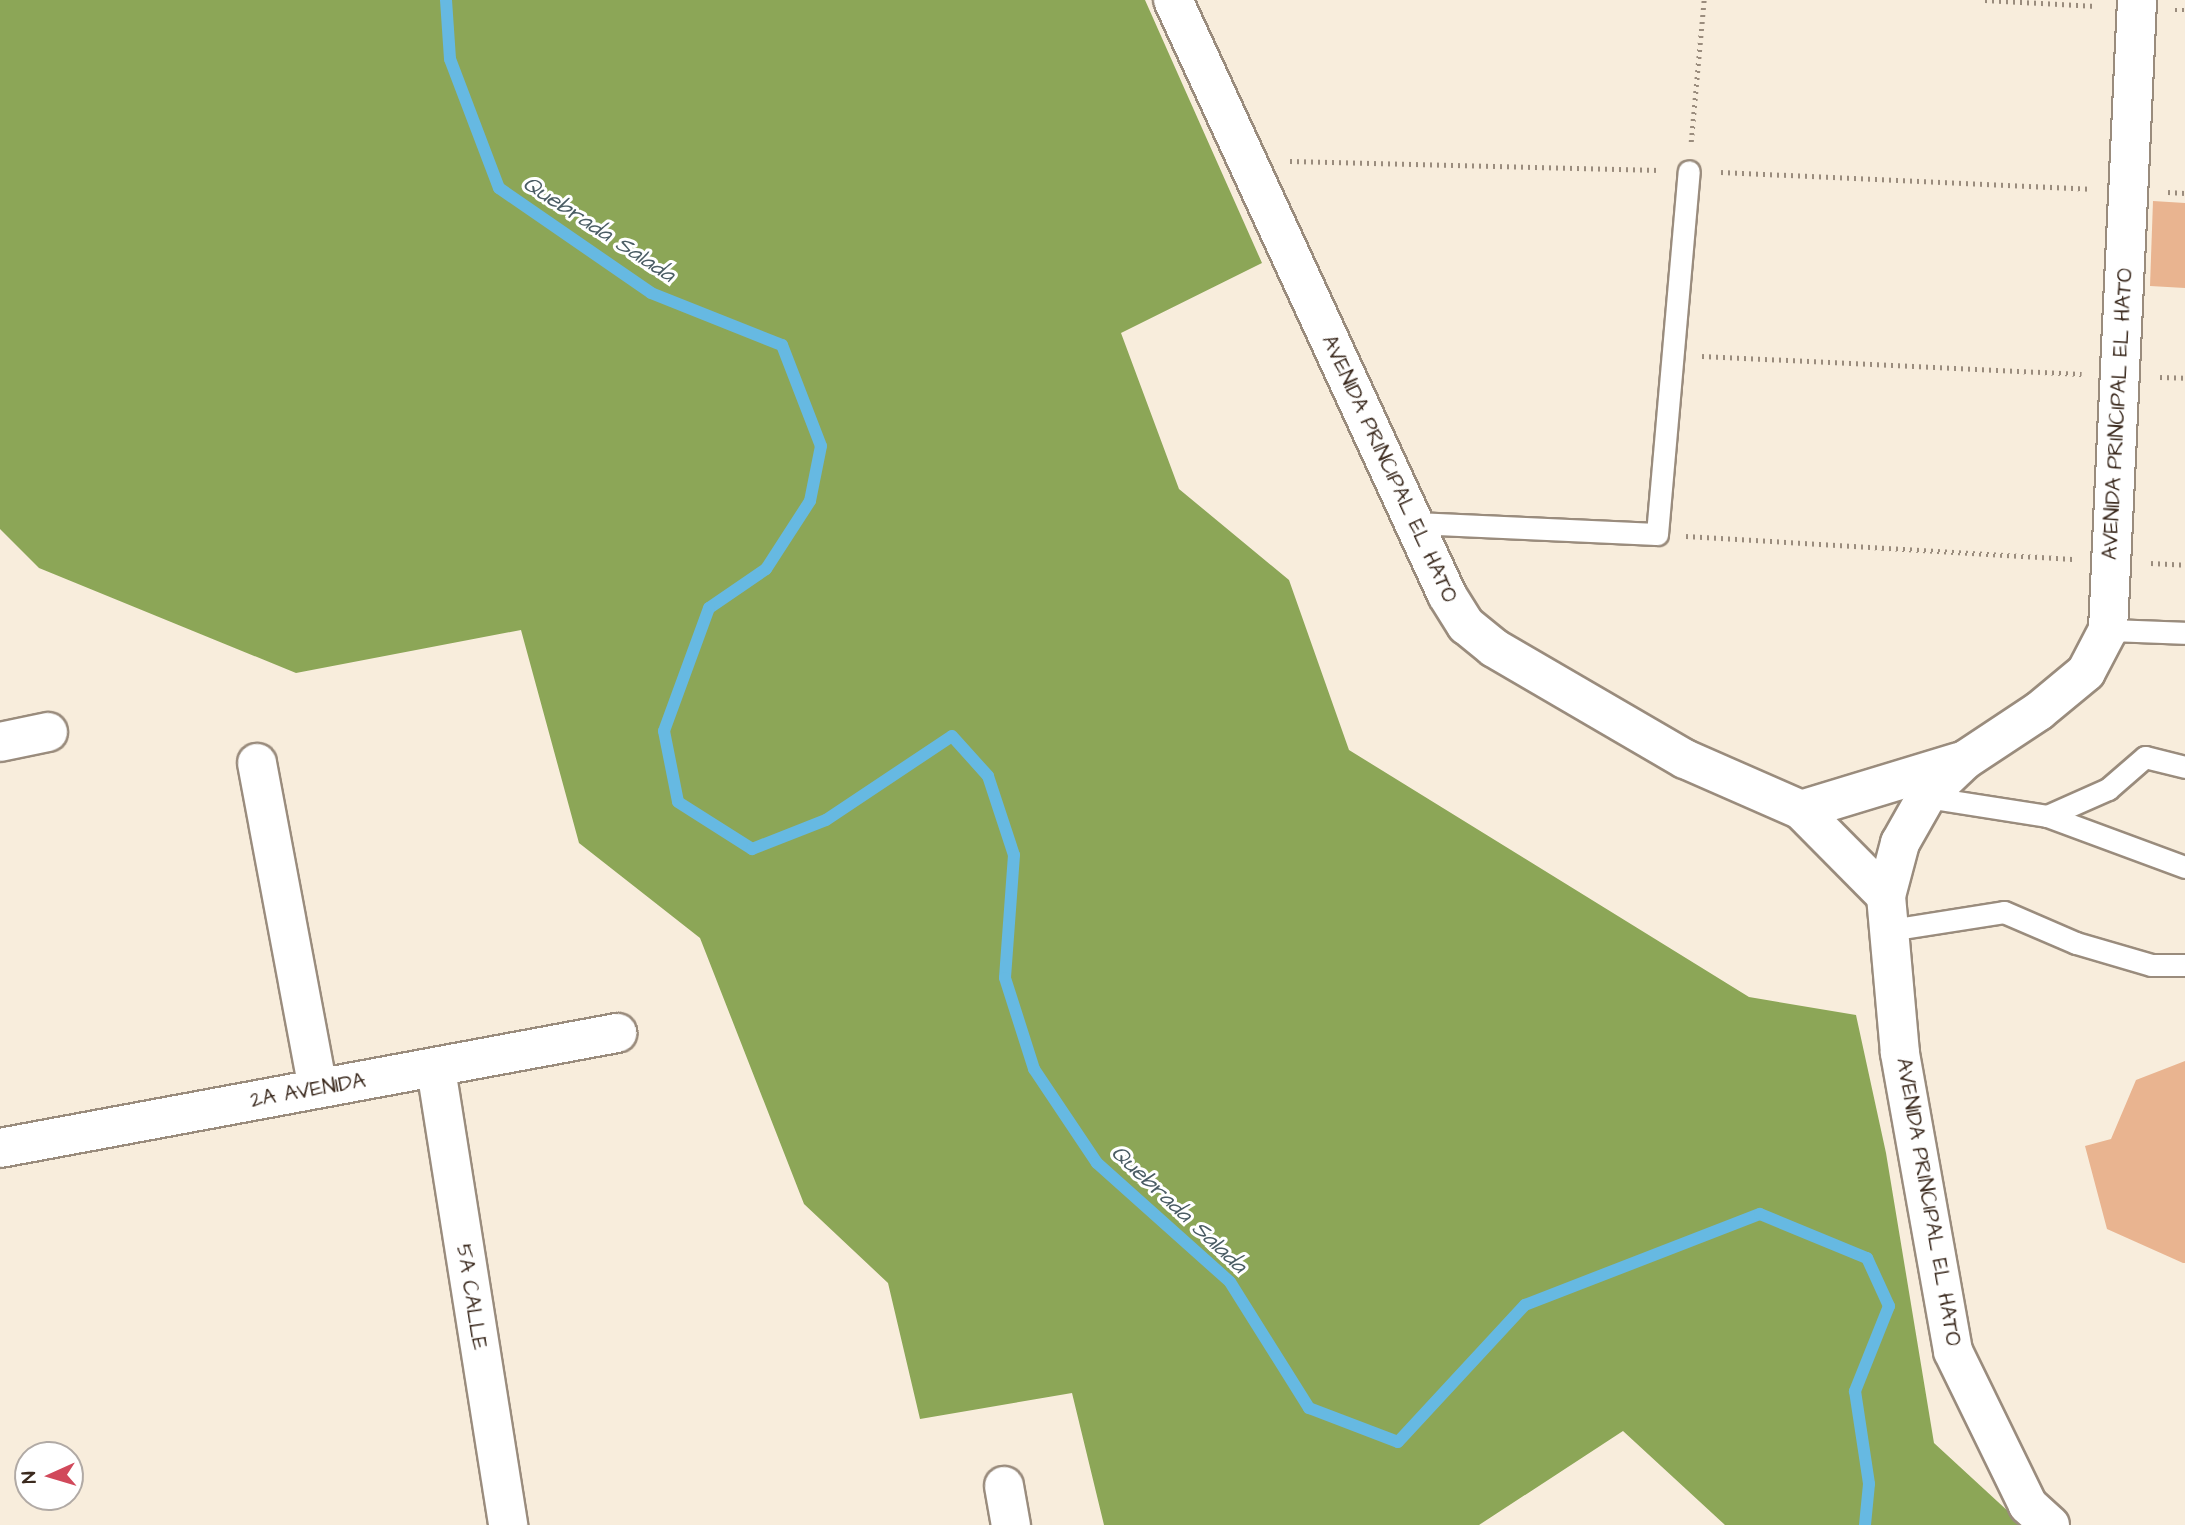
<!DOCTYPE html>
<style>
body{margin:0}
#map{position:relative;width:2185px;height:1525px;overflow:hidden;background:#f8eddc;font-family:"Architects Daughter",sans-serif}
div>[style]{position:absolute}
.forest>*{inset:0;background:#8ca657}
.stream>*{height:12px;margin:-6px;padding:0 6px;transform-origin:6px;border-radius:6px;background:#66b9e2}
.building>*{inset:0;background:#e9b490}
.path>*{height:4.5px;margin-top:-2.25px;transform-origin:0;background:repeating-linear-gradient(90deg,#9a8c7d 0 2px,transparent 0 7px)}
.roads{filter:drop-shadow(2px 0 #9a8c7d) drop-shadow(-2px 0 #9a8c7d) drop-shadow(0 2px #9a8c7d) drop-shadow(0 -2px #9a8c7d)}
.service>*{height:21px;margin:-10.5px;padding:0 10.5px;transform-origin:10.5px;border-radius:10.5px;background:#fff}
.minor>*{height:38px;margin:-19px;padding:0 19px;transform-origin:19px;border-radius:19px;background:#fff}
.tertiary>*{height:38px;margin:-19px;padding:0 19px;transform-origin:19px;border-radius:19px;background:#fff}
span{translate:-50% -50%;white-space:nowrap;text-align:center;line-height:1.15;-webkit-text-stroke:6px #fff;paint-order:stroke}
.street-label{font-size:21px;color:#3b2a1e}
.water-label{font-size:23px;color:#4a5c63;font-style:italic}
.north{position:absolute;left:14px;top:1441px;width:70px;height:70px;box-sizing:border-box;background:#fff;border:2px solid #b1aaa5;border-radius:50%;rotate:266deg;font-size:19px;font-weight:700;line-height:28px;text-align:center;color:#3b2a1e}
.north::after{content:'';display:block;margin:auto;width:24px;height:32px;background:#d1495b;clip-path:polygon(50% 0,100% 100%,50% 72%,0 100%)}
</style>
<div id="map">
<div class="forest">
<div style="clip-path:polygon(0 0,1145px 0,1262px 263px,1121px 333px,1179px 489px,1289px 580px,1349px 750px,1749px 997px,1856px 1015px,1886px 1153px,1934px 1443px,2023px 1525px,1725px 1525px,1623px 1431px,1479px 1525px,1104px 1525px,1072px 1393px,920px 1419px,888px 1283px,804px 1204px,700px 938px,579px 843px,521px 630px,296px 673px,39px 568px,0 529px)"></div>
</div>
<div class="stream">
<div style="left:446px;top:0;width:59px;rotate:86.1deg"></div>
<div style="left:450px;top:59px;width:138px;rotate:69.2deg"></div>
<div style="left:499px;top:188px;width:185px;rotate:34.6deg"></div>
<div style="left:651px;top:293px;width:141px;rotate:21.7deg"></div>
<div style="left:782px;top:345px;width:108px;rotate:68.9deg"></div>
<div style="left:821px;top:446px;width:56px;rotate:101.3deg"></div>
<div style="left:810px;top:501px;width:81px;rotate:122.9deg"></div>
<div style="left:766px;top:569px;width:69px;rotate:145.6deg"></div>
<div style="left:709px;top:608px;width:131px;rotate:110.1deg"></div>
<div style="left:664px;top:731px;width:72px;rotate:78.8deg"></div>
<div style="left:678px;top:802px;width:88px;rotate:32.4deg"></div>
<div style="left:752px;top:849px;width:79px;rotate:-21.4deg"></div>
<div style="left:826px;top:820px;width:151px;rotate:-33.7deg"></div>
<div style="left:952px;top:736px;width:54px;rotate:48deg"></div>
<div style="left:988px;top:776px;width:83px;rotate:71.8deg"></div>
<div style="left:1014px;top:855px;width:123px;rotate:94.2deg"></div>
<div style="left:1005px;top:978px;width:96px;rotate:72.3deg"></div>
<div style="left:1034px;top:1069px;width:113px;rotate:56.2deg"></div>
<div style="left:1097px;top:1163px;width:178px;rotate:41.8deg"></div>
<div style="left:1230px;top:1282px;width:149px;rotate:57.9deg"></div>
<div style="left:1309px;top:1408px;width:95px;rotate:20.9deg"></div>
<div style="left:1398px;top:1442px;width:187px;rotate:-47.2deg"></div>
<div style="left:1525px;top:1305px;width:252px;rotate:-21.2deg"></div>
<div style="left:1760px;top:1214px;width:116px;rotate:22.4deg"></div>
<div style="left:1867px;top:1258px;width:53px;rotate:65.4deg"></div>
<div style="left:1889px;top:1306px;width:92px;rotate:111.8deg"></div>
<div style="left:1855px;top:1391px;width:94px;rotate:81.4deg"></div>
<div style="left:1869px;top:1484px;width:41px;rotate:95.6deg"></div>
</div>
<div class="building">
<div style="clip-path:polygon(2153px 201px,2185px 203px,2185px 288px,2150px 286px)"></div>
<div style="clip-path:polygon(2185px 1061px,2185px 1263px,2183px 1263px,2107px 1229px,2085px 1146px,2111px 1139px,2136px 1080px)"></div>
</div>
<div class="path">
<div style="left:1985px;top:0;width:111px;rotate:3.1deg"></div>
<div style="left:2175px;top:10px;width:10px"></div>
<div style="left:1691px;top:142px;width:143px;rotate:-84.8deg"></div>
<div style="left:1290px;top:161px;width:370px;rotate:1.4deg"></div>
<div style="left:1721px;top:172px;width:369px;rotate:2.6deg"></div>
<div style="left:2168px;top:192px;width:17px;rotate:3deg"></div>
<div style="left:1702px;top:356px;width:380px;rotate:2.7deg"></div>
<div style="left:2160px;top:377px;width:25px;rotate:2deg"></div>
<div style="left:1686px;top:536px;width:387px;rotate:3.4deg"></div>
<div style="left:2151px;top:563px;width:34px;rotate:3deg"></div>
</div>
<div class="roads">
<div class="service">
<div style="left:1415px;top:523px;width:242px;rotate:2.6deg"></div>
<div style="left:1657px;top:534px;width:364px;rotate:-85deg"></div>
<div style="left:2108px;top:630px;width:77px;rotate:2.2deg"></div>
<div style="left:1926px;top:797px;width:122px;rotate:8.9deg"></div>
<div style="left:2047px;top:816px;width:67px;rotate:-23.9deg"></div>
<div style="left:2108px;top:789px;width:49px;rotate:-40.9deg"></div>
<div style="left:2145px;top:757px;width:41px;rotate:14deg"></div>
<div style="left:2047px;top:816px;width:147px;rotate:20.3deg"></div>
<div style="left:1890px;top:930px;width:115px;rotate:-9deg"></div>
<div style="left:2004px;top:912px;width:78px;rotate:23.3deg"></div>
<div style="left:2076px;top:943px;width:78px;rotate:16.3deg"></div>
<div style="left:2151px;top:965px;width:34px"></div>
</div>
<div class="minor">
<div style="left:0;top:742px;width:49px;rotate:-11.8deg"></div>
<div style="left:257px;top:763px;width:331px;rotate:79.4deg"></div>
<div style="left:436px;top:1069px;width:462px;rotate:81deg"></div>
<div style="left:0;top:1148px;width:628px;rotate:-10.56deg"></div>
<div style="left:1004px;top:1486px;width:40px;rotate:80deg"></div>
</div>
<div class="tertiary">
<div style="left:1173px;top:0;width:655px;rotate:65.27deg"></div>
<div style="left:1447px;top:595px;width:36px;rotate:58deg"></div>
<div style="left:1466px;top:625px;width:36px;rotate:39deg"></div>
<div style="left:1494px;top:648px;width:221px;rotate:30.2deg"></div>
<div style="left:1685px;top:759px;width:127px;rotate:23.7deg"></div>
<div style="left:1801px;top:810px;width:121px;rotate:45.3deg"></div>
<div style="left:1801px;top:810px;width:165px;rotate:-16.9deg"></div>
<div style="left:2050px;top:1525px;width:30px;rotate:-138deg"></div>
<div style="left:2028px;top:1505px;width:171px;rotate:-116deg"></div>
<div style="left:1953px;top:1351px;width:303px;rotate:-100.1deg"></div>
<div style="left:1900px;top:1053px;width:158px;rotate:-95.1deg"></div>
<div style="left:1886px;top:896px;width:55px;rotate:-75.2deg"></div>
<div style="left:1900px;top:843px;width:53px;rotate:-60.5deg"></div>
<div style="left:1926px;top:797px;width:54px;rotate:-43.5deg"></div>
<div style="left:1965px;top:760px;width:89px;rotate:-33.5deg"></div>
<div style="left:2039px;top:711px;width:61px;rotate:-39.7deg"></div>
<div style="left:2086px;top:672px;width:47px;rotate:-62.4deg"></div>
<div style="left:2108px;top:630px;width:631px;rotate:-87.36deg"></div>
</div>
</div>
<div class="street-label">
<span style="left:2118px;top:414px;rotate:-87deg">AVENIDA PRINCIPAL EL HATO</span>
<span style="left:1389px;top:469px;rotate:65deg">AVENIDA PRINCIPAL EL HATO</span>
<span style="left:308px;top:1091px;rotate:-10deg">2A AVENIDA</span>
<span style="left:1928px;top:1202px;rotate:80deg">AVENIDA PRINCIPAL EL HATO</span>
<span style="left:471px;top:1297px;rotate:81deg">5A CALLE</span>
</div>
<div class="water-label">
<span style="left:599px;top:229px;rotate:33deg">Quebrada Salada</span>
<span style="left:1179px;top:1209px;rotate:43deg">Quebrada Salada</span>
</div>
<div class="north">N</div>
</div>
